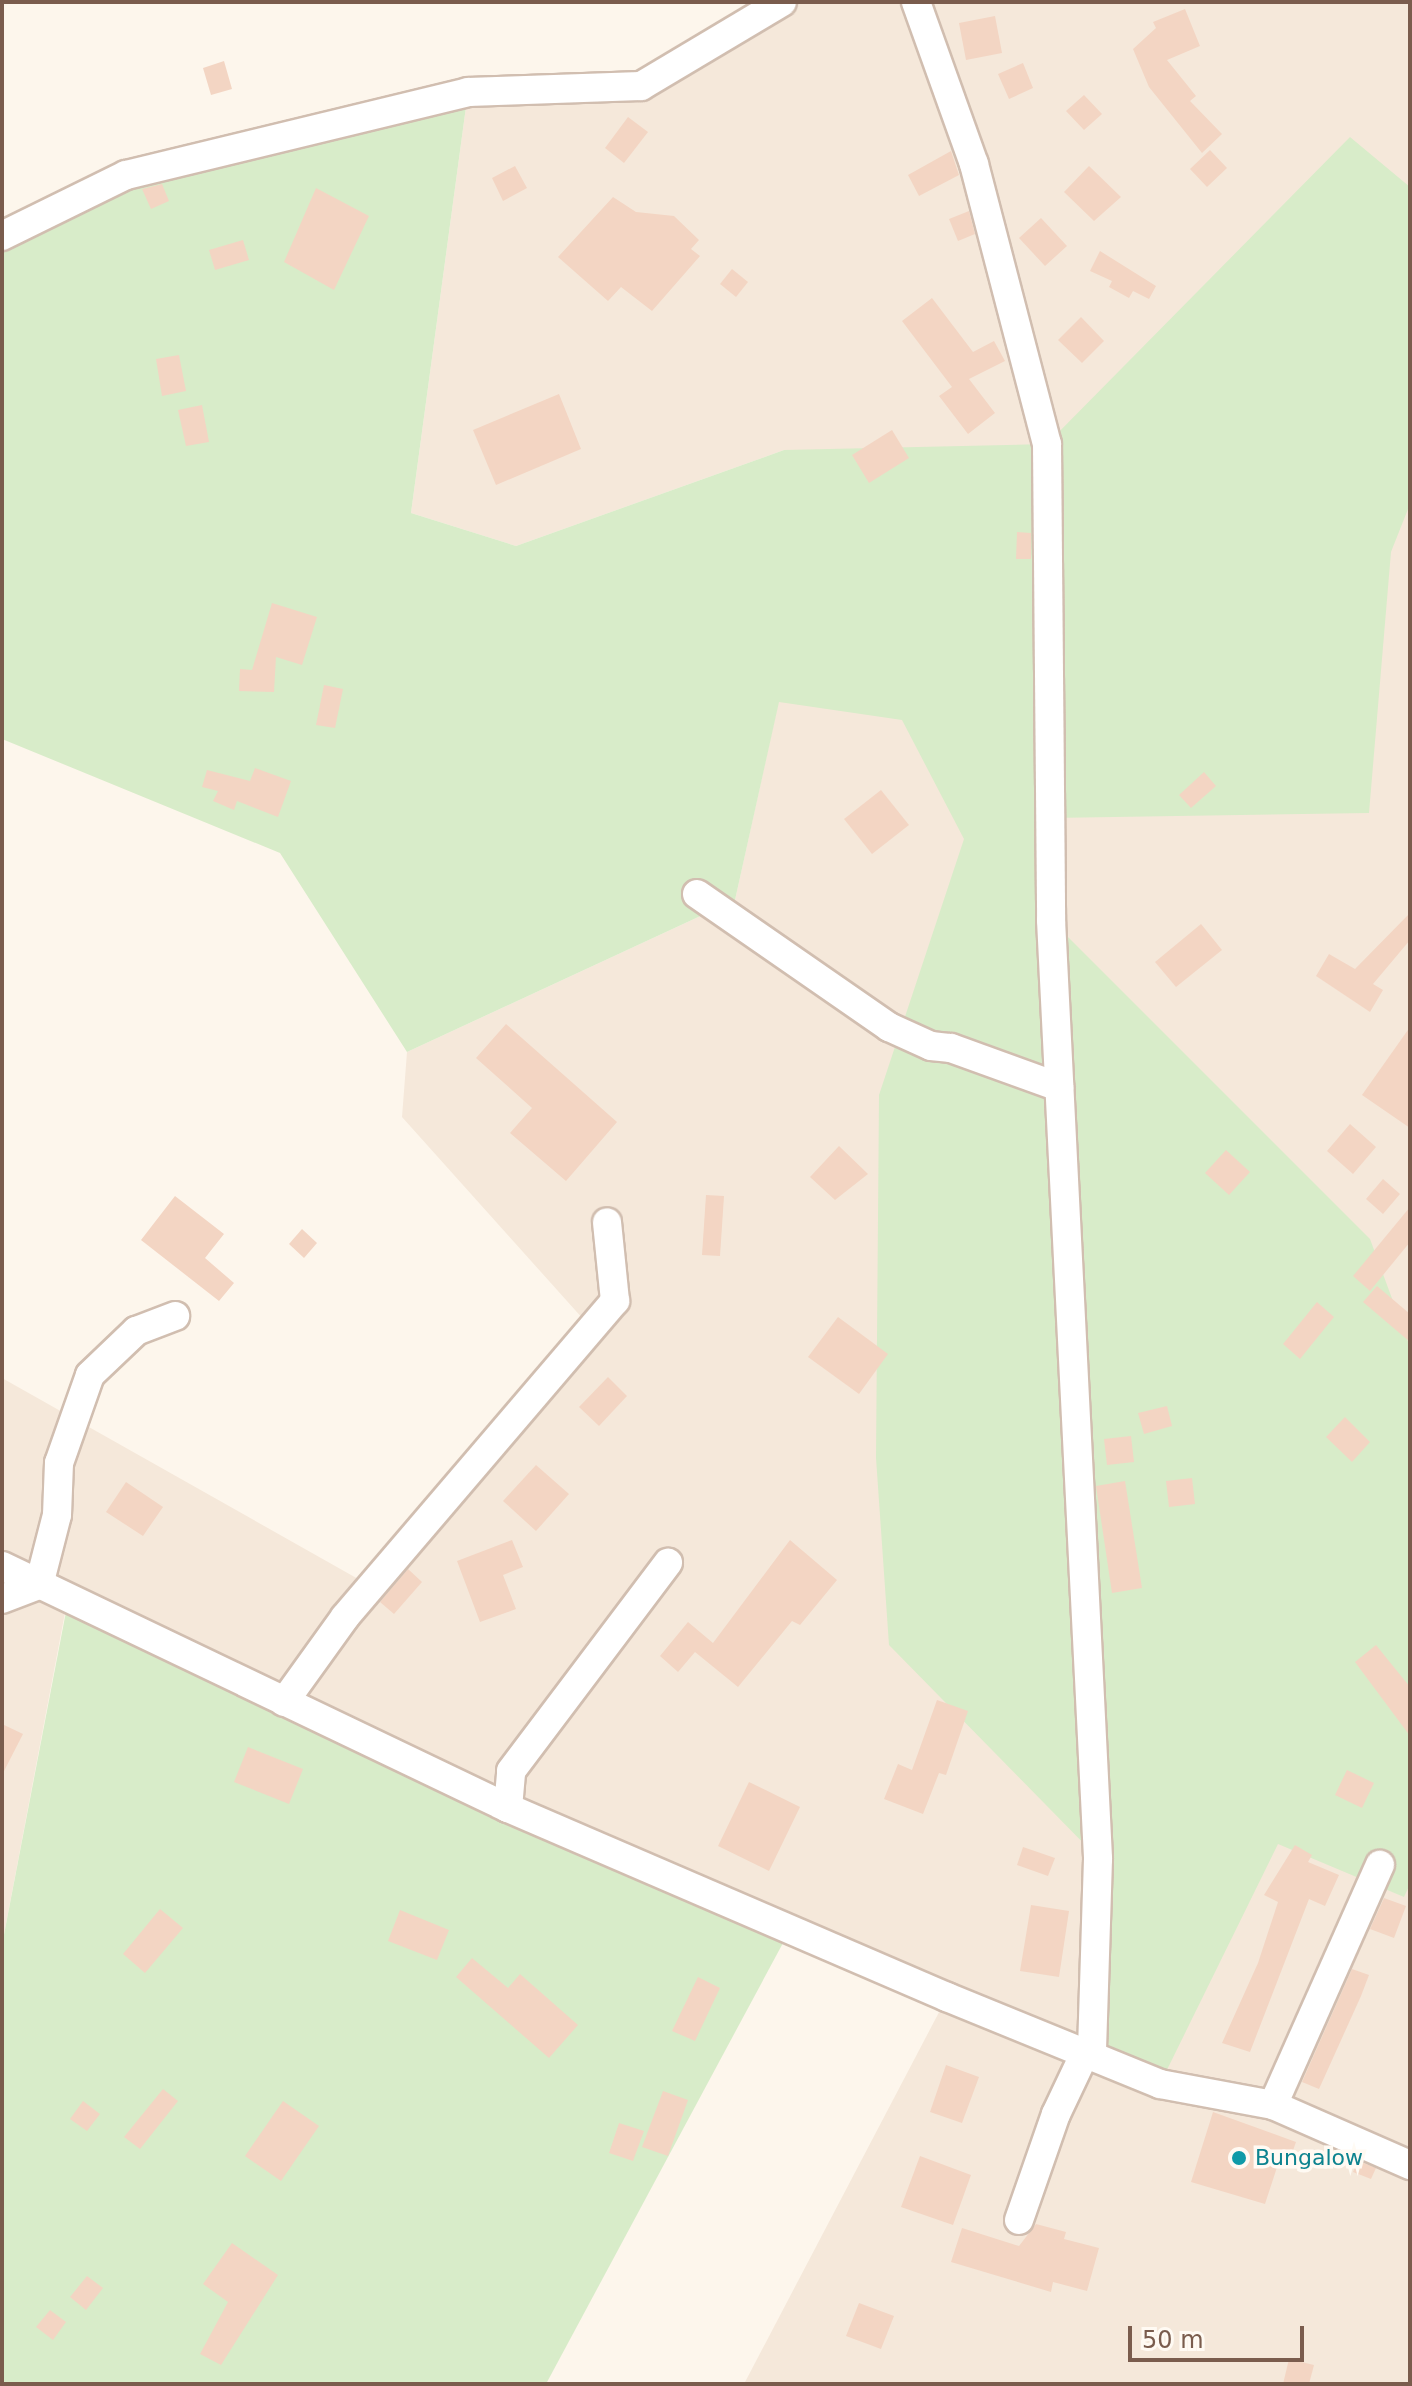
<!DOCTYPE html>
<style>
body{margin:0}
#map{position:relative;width:1412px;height:2386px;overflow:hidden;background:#fdf6ec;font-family:"DejaVu Sans",sans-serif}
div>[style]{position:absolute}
.residential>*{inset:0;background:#f5e8da}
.green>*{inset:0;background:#d8ecc9}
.building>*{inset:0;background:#f3d5c3}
.roads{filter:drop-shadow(2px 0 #d1beb0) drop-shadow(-2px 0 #d1beb0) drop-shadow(0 2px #d1beb0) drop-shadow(0 -2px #d1beb0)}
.minor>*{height:28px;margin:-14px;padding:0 14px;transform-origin:14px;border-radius:14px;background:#fff}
.dots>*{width:22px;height:22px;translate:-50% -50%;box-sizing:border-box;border:4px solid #fffaf3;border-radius:50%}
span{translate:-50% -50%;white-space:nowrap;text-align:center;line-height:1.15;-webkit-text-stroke:7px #fffaf3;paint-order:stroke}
.culture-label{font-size:22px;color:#0d838f}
.left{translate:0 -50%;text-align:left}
.frame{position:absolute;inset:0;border:4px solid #7a5c4d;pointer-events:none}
.scale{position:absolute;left:1128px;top:2326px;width:176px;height:36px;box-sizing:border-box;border:4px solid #7a5c4d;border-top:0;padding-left:10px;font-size:24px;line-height:28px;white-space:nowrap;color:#7a5c4d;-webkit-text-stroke:6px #fffaf3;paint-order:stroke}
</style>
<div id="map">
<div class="residential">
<div style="clip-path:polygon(782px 2px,1410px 2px,1410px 2384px,744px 2384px,947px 1997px,68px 1597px,2px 1945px,2px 1378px,367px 1584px,584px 1320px,402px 1117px,407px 1052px,735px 900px,798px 613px,784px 450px,516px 546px,411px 513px,468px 92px,641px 86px)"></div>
</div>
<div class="green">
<div style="clip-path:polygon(468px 92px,411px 513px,516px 546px,784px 450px,1047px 444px,1350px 137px,1410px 187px,1410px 504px,1391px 552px,1369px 813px,1051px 818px,1051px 920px,1370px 1239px,1410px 1347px,1410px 1884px,1404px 1897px,1278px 1844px,1160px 2084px,1092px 2055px,1098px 1858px,889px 1645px,876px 1458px,879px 1095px,964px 839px,902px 720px,779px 702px,735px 900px,407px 1052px,280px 853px,2px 739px,2px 236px,126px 175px)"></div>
<div style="clip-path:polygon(69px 1596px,790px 1930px,546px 2384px,2px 2384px,2px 1945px)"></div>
</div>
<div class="building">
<div style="clip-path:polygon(1185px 9px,1200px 46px,1167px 60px,1196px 96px,1190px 101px,1222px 134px,1202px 153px,1149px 87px,1133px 49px,1156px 28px,1153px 22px)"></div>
<div style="clip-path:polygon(995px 16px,1002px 53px,966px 60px,959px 23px)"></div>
<div style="clip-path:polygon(224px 61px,232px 89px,211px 95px,203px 68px)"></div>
<div style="clip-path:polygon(1023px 63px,1033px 88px,1009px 99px,998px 74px)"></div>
<div style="clip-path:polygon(1084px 95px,1102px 114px,1084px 130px,1066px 111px)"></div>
<div style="clip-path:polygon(628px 117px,648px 132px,624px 163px,605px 148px)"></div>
<div style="clip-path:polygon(1210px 150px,1227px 168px,1207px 187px,1190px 169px)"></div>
<div style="clip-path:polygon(951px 151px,959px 175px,919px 196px,908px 175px)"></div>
<div style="clip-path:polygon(515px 166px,527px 188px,503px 201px,492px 178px)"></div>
<div style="clip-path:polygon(1089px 166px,1121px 197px,1094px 221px,1064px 192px)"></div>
<div style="clip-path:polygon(162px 184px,169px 201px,151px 209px,142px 189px)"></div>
<div style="clip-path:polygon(316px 188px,369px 216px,334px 290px,284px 262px)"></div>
<div style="clip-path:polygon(613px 197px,636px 212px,674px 216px,699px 240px,691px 249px,700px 256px,652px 311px,621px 287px,608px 301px,558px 257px)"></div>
<div style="clip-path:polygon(969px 211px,975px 234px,958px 241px,949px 219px)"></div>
<div style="clip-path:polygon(1041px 218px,1067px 246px,1045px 266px,1019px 238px)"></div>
<div style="clip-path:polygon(243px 240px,249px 260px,215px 270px,209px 250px)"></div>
<div style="clip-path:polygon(1100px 251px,1156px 286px,1149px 299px,1133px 291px,1129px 298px,1109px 287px,1112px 281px,1090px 271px)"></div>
<div style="clip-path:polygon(732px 269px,748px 282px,736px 297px,720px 284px)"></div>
<div style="clip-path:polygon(932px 298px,973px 352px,994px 341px,1005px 361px,969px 379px,995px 413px,968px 434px,939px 396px,952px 387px,902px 321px)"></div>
<div style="clip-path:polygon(1081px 317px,1104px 341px,1082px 363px,1058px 340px)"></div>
<div style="clip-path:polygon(179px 355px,186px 391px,162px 396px,156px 359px)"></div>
<div style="clip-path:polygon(559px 394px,581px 449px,496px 485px,473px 430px)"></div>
<div style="clip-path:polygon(202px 405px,209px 442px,186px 446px,178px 410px)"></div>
<div style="clip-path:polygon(892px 430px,909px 458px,869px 483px,852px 455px)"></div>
<div style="clip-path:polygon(1017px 532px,1031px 533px,1031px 559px,1016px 559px)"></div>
<div style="clip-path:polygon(272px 603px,317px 617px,302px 665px,276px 657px,274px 692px,239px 691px,240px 669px,252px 670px)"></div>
<div style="clip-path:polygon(324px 685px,343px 689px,335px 728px,316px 725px)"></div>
<div style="clip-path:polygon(255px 768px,291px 781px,278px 817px,237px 801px,234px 810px,213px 801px,218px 791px,202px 787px,207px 770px,250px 781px)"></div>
<div style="clip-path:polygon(1204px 772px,1216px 786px,1191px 808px,1179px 795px)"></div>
<div style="clip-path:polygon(881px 790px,909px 825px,872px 854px,844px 819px)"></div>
<div style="clip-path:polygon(1410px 913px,1410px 940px,1373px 984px,1383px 990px,1370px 1012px,1316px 976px,1329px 954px,1355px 969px)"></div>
<div style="clip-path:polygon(1201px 924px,1222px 950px,1176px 987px,1155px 962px)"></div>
<div style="clip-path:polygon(506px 1024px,617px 1122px,566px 1181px,510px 1133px,532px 1108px,476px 1058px)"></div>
<div style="clip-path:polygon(1410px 1027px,1410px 1128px,1362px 1095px)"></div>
<div style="clip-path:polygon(1350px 1124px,1376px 1147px,1353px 1174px,1327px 1151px)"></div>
<div style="clip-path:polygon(839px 1146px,868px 1174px,835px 1200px,810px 1177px)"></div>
<div style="clip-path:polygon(1226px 1150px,1250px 1172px,1229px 1195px,1205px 1173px)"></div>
<div style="clip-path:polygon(1383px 1179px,1400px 1194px,1383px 1214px,1366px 1199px)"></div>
<div style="clip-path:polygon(706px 1195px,724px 1196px,720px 1256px,702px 1255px)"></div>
<div style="clip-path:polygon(175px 1196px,224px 1234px,205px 1258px,234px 1283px,219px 1301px,141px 1240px)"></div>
<div style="clip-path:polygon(1410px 1207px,1410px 1242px,1370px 1291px,1353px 1276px)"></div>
<div style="clip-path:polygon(302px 1229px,317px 1243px,304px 1258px,289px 1244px)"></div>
<div style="clip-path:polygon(1377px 1286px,1410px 1314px,1410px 1342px,1363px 1302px)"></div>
<div style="clip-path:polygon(1317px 1302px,1334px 1317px,1300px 1359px,1283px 1344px)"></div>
<div style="clip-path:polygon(838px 1317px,888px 1354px,859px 1394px,808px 1357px)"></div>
<div style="clip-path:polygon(608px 1377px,627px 1396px,599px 1426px,579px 1407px)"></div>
<div style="clip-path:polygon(1167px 1406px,1172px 1426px,1144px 1434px,1138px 1413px)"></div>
<div style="clip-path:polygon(1345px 1417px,1370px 1442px,1352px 1462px,1326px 1437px)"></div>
<div style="clip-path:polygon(1131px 1436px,1134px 1462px,1107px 1465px,1104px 1439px)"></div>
<div style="clip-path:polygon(536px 1465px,569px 1494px,536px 1531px,503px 1501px)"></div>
<div style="clip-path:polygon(1192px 1478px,1195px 1504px,1169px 1507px,1166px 1481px)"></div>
<div style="clip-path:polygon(1125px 1481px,1142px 1588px,1112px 1593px,1096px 1486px)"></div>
<div style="clip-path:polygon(126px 1482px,163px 1507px,143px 1536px,106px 1512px)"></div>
<div style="clip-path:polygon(512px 1540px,523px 1567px,503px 1575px,516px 1609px,480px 1622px,457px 1561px)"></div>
<div style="clip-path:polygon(790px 1540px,837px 1580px,800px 1625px,792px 1621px,738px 1687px,695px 1652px,678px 1672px,660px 1656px,688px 1622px,713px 1643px)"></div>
<div style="clip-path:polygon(408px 1569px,422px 1582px,394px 1614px,380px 1602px)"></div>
<div style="clip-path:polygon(1376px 1645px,1410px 1687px,1410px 1736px,1355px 1662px)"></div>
<div style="clip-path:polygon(937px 1700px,968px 1711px,946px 1775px,939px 1773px,923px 1814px,884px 1799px,898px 1764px,912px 1770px)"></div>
<div style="clip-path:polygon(2px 1724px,23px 1734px,2px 1775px)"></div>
<div style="clip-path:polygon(248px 1747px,303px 1769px,289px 1804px,234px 1782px)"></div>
<div style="clip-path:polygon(1347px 1770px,1374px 1783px,1362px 1808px,1335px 1795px)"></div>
<div style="clip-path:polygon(749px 1782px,800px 1807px,769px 1871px,718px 1846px)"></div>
<div style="clip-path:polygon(1295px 1845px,1312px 1855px,1308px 1862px,1339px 1875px,1325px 1906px,1309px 1899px,1250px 2052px,1222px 2043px,1258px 1963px,1278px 1902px,1264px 1895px)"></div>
<div style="clip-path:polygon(1023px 1847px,1055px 1858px,1048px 1876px,1017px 1865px)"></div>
<div style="clip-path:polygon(1384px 1898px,1406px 1906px,1394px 1938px,1370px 1929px)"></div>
<div style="clip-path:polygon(1031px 1905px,1069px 1911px,1059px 1977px,1020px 1971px)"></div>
<div style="clip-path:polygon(160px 1909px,183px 1928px,145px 1973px,123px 1954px)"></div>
<div style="clip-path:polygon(400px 1910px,449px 1930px,437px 1960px,388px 1941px)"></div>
<div style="clip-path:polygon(472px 1958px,508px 1988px,520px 1974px,578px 2025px,549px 2058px,456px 1977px)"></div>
<div style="clip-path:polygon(1352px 1969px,1369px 1975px,1361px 1996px,1319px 2089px,1302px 2082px)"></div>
<div style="clip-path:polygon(698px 1977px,720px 1988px,695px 2041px,672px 2031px)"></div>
<div style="clip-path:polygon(946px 2065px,979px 2077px,962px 2123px,930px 2112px)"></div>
<div style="clip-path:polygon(163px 2089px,178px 2101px,140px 2149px,124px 2137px)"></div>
<div style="clip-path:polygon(663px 2091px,688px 2100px,668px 2156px,642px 2147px)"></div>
<div style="clip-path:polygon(83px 2101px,100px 2114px,87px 2131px,70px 2119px)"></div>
<div style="clip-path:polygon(283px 2101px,319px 2126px,281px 2181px,245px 2156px)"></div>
<div style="clip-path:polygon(1213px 2112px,1296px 2142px,1290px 2159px,1280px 2158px,1265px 2204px,1191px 2182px)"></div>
<div style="clip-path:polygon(619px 2123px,644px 2131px,633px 2161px,609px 2153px)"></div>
<div style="clip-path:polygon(920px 2156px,971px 2175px,953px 2225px,901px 2207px)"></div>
<div style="clip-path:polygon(1358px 2161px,1376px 2168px,1371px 2179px,1353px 2172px)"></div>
<div style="clip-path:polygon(1036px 2224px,1066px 2232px,1064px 2239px,1099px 2248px,1087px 2291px,1053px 2282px,1051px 2292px,951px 2262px,962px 2228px,1019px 2246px)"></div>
<div style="clip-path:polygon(232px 2243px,278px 2275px,221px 2365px,200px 2354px,228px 2302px,203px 2284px)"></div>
<div style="clip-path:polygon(87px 2276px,103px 2288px,86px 2310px,70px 2297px)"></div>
<div style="clip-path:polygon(859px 2303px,894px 2316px,881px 2349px,846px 2336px)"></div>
<div style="clip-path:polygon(50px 2310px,66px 2322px,53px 2340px,36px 2327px)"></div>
<div style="clip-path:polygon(1289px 2359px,1314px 2365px,1309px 2384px,1283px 2384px)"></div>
</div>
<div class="roads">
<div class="minor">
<div style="left:916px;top:2px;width:172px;rotate:70.3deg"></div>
<div style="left:974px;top:164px;width:289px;rotate:75.4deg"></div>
<div style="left:1047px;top:444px;width:476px;rotate:89.5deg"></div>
<div style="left:1051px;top:920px;width:940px;rotate:87.13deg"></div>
<div style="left:1098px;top:1859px;width:196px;rotate:91.8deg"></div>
<div style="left:2px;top:236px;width:138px;rotate:-26.2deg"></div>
<div style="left:126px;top:175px;width:352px;rotate:-13.6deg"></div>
<div style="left:468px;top:92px;width:173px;rotate:-2deg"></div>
<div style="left:641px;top:86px;width:164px;rotate:-30.8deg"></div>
<div style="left:697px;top:894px;width:234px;rotate:34.7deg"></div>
<div style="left:889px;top:1027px;width:46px;rotate:24.3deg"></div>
<div style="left:931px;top:1046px;width:20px;rotate:6deg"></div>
<div style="left:951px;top:1048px;width:115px;rotate:19.9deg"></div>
<div style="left:2px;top:1566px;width:561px;rotate:25.56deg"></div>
<div style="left:508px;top:1808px;width:478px;rotate:23.3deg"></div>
<div style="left:947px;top:1997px;width:230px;rotate:22.2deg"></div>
<div style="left:1160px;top:2084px;width:115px;rotate:10.5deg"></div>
<div style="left:1273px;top:2105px;width:150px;rotate:23.7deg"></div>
<div style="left:2px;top:1599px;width:40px;rotate:-21deg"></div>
<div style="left:39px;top:1585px;width:72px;rotate:-75.6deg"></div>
<div style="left:57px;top:1515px;width:52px;rotate:-87.8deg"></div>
<div style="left:59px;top:1463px;width:93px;rotate:-70.6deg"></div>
<div style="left:90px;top:1375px;width:64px;rotate:-43.7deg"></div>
<div style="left:136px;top:1331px;width:42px;rotate:-21deg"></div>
<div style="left:284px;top:1702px;width:105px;rotate:-54.3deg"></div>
<div style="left:345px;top:1617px;width:416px;rotate:-49.5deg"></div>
<div style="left:615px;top:1301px;width:79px;rotate:-95.8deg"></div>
<div style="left:508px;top:1808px;width:37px;rotate:-85deg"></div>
<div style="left:511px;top:1771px;width:261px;rotate:-53deg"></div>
<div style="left:1273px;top:2105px;width:263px;rotate:-66deg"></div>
<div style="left:1019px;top:2220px;width:112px;rotate:-70.8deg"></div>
<div style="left:1056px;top:2114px;width:68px;rotate:-64.6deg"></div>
</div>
</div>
<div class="dots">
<div style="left:1239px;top:2158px;background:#0f9aa8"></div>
</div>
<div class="culture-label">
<span class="left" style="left:1255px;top:2158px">Bungalow</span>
</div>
<div class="frame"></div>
<div class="scale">50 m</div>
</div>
